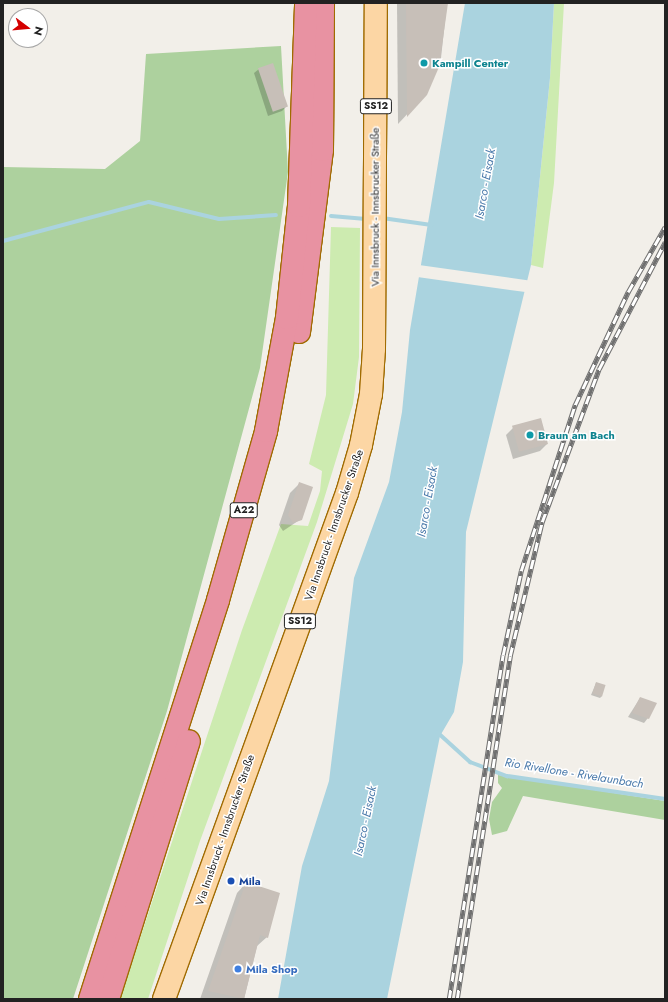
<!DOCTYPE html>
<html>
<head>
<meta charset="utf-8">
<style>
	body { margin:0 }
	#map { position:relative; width:668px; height:1002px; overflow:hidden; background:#f2efe9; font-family:Jost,sans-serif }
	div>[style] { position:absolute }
	.grass>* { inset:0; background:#cdebb0 }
	.forest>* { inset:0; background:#add19e }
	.water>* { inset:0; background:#aad3df }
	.pier>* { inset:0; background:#f2efe9; transform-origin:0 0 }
	.shadow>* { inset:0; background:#0003 }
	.stream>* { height:4px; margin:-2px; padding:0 2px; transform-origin:2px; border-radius:2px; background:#aad3df }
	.building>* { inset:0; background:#c7bfb8; transform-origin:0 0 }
	.roads { filter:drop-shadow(1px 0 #a06b00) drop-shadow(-1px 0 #a06b00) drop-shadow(0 1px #a06b00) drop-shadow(0 -1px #a06b00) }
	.primary>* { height:22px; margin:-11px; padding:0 11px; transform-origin:11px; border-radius:11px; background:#fcd6a4 }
	.highway>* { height:22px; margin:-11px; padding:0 11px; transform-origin:11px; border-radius:11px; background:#e892a2 }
	.rail>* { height:4.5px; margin-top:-2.25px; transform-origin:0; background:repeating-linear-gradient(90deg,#fff 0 9px,#707070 0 18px); box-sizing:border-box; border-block:1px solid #707070 }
	.dots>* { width:11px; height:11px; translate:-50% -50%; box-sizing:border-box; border:2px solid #fff; border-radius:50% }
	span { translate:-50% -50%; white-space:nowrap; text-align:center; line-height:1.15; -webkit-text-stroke:3px #fff; paint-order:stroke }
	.shield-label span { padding:1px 3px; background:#fff; border:1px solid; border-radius:3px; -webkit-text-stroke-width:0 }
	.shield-label { font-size:10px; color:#222; font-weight:700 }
	.culture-label { font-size:11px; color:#0d838f; font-weight:700 }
	.left { translate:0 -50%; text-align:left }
	.street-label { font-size:11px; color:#222 }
	.transit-label { font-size:11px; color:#164399; font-weight:700 }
	.shop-label { font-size:11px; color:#366cbe; font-weight:700 }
	.water-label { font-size:12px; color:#4a7aab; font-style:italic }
	.frame { position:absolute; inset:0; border:4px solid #222; pointer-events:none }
	.north { position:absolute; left:8px; top:8px; width:40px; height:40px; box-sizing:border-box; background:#fff; border:1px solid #a7a7a7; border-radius:50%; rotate:106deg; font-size:11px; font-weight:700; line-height:16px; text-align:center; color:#222 }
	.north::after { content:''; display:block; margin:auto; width:14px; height:18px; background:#d40000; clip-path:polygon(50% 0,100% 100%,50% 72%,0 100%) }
</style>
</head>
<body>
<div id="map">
	<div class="grass">
		<div style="clip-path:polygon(554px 3px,564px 3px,554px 183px,543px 268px,531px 265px,550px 78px)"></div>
		<div style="clip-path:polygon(331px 227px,360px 228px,359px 357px,353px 404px,317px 522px,200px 841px,148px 999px,120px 999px,242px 630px,281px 524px,308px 526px,320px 491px,322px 471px,309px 464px,326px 395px)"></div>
	</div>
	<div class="forest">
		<div style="clip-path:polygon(281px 46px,288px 172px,260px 368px,167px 711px,73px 999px,3px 999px,3px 167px,105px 169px,140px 141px,146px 54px)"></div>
		<div style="clip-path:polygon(498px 775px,665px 801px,665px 820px,523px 796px,507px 831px,492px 835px,489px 819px,492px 802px,502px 788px,498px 783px)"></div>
	</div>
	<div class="water">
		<div style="clip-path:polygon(465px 3px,554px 3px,550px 78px,531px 265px,466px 532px,463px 662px,454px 712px,440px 736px,387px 999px,278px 999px,302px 866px,329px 781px,354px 578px,389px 482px,402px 412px,410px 330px)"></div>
	</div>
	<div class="pier">
		<div style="left:419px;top:265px;width:111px;height:12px;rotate:8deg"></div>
	</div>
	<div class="shadow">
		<div style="clip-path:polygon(397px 3px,447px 3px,441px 58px,426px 94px,398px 124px)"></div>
		<div style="clip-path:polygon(259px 69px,287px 106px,282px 111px,268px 116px,254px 73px)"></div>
		<div style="clip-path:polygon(513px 428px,547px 444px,540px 451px,513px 459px,506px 435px)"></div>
		<div style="clip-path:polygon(300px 483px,301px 519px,283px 531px,279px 525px,290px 493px)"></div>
		<div style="clip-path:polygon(596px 683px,602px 696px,600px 698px,591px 695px)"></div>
		<div style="clip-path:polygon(640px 698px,648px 718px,644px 723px,628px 717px)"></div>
		<div style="clip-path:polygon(246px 883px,267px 937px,257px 946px,244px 999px,200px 999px,237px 893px)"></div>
	</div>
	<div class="stream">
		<div style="left:331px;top:216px;width:38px;rotate:5deg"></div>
		<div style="left:382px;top:218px;width:50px;rotate:8deg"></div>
		<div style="left:3px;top:241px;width:151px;rotate:-15deg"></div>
		<div style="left:149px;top:202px;width:72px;rotate:13.7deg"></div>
		<div style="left:219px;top:219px;width:57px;rotate:-4deg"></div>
		<div style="left:437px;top:732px;width:45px;rotate:42.3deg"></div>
		<div style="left:470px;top:762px;width:40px;rotate:21deg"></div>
		<div style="left:507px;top:776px;width:160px;rotate:8.3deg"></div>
	</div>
	<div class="building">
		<div style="clip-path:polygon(406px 3px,448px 3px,439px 67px,427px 95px,407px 117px)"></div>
		<div style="left:273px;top:63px;width:46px;height:16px;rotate:71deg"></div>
		<div style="left:541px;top:418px;width:27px;height:30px;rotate:75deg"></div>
		<div style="clip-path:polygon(299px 482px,313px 487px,302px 520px,293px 523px,288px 515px)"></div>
		<div style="left:596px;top:682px;width:10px;height:12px;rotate:17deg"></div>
		<div style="clip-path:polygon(640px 697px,657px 703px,649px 719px,632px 713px)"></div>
		<div style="clip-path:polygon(246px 882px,280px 893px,268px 938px,260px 935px,244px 999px,208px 991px)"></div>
	</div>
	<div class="roads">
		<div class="primary">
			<div style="left:164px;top:999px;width:538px;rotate:-70.12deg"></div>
			<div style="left:347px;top:493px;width:50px;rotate:-73.7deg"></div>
			<div style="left:361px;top:445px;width:52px;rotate:-78.9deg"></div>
			<div style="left:371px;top:394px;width:45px;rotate:-86.2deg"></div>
			<div style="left:374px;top:349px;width:346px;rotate:-89.7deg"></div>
		</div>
		<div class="highway">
			<div style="left:299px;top:332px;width:183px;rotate:-82.8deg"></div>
			<div style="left:322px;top:150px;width:147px;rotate:-89.6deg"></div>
			<div style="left:90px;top:999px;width:419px;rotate:-72.2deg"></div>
			<div style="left:218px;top:600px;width:176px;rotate:-74.1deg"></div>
			<div style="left:266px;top:431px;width:115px;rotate:-79.5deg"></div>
			<div style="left:287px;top:318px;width:113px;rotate:-83.9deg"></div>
			<div style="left:299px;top:206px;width:203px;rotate:-88deg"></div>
			<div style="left:108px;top:999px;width:270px;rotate:-72.6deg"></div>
		</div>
	</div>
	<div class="rail">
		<div style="left:449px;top:999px;width:348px;rotate:-81.1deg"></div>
		<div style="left:503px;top:655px;width:86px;rotate:-77.9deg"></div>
		<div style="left:521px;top:571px;width:175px;rotate:-72deg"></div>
		<div style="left:575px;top:405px;width:125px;rotate:-64.9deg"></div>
		<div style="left:628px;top:292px;width:75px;rotate:-60.4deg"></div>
		<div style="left:457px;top:999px;width:347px;rotate:-81.2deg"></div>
		<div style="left:510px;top:656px;width:138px;rotate:-76.6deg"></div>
		<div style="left:542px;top:522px;width:163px;rotate:-69.6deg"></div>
		<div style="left:599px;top:369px;width:143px;rotate:-62.5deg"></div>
	</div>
	<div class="dots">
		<div style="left:424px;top:63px;background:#0f9aa8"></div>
		<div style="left:530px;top:435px;background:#0f9aa8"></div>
		<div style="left:231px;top:881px;background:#1a4fb4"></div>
		<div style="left:238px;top:969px;background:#3f7fe0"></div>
	</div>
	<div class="shield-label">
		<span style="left:376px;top:106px">SS12</span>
		<span style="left:244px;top:510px">A22</span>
		<span style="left:300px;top:621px">SS12</span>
	</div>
	<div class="culture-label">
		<span class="left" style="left:432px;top:63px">Kampill Center</span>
		<span class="left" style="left:538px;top:435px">Braun am Bach</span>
	</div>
	<div class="street-label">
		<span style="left:375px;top:207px;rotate:-90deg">Via Innsbruck - Innsbrucker Straße</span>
		<span style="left:334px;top:525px;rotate:-71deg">Via Innsbruck - Innsbrucker Straße</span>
		<span style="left:225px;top:830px;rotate:-71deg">Via Innsbruck - Innsbrucker Straße</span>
	</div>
	<div class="transit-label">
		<span class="left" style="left:239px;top:881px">Mila</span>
	</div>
	<div class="shop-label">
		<span class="left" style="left:246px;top:969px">Mila Shop</span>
	</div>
	<div class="water-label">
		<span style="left:486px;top:184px;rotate:-80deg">Isarco - Eisack</span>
		<span style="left:428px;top:502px;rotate:-80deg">Isarco - Eisack</span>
		<span style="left:574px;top:774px;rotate:9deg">Rio Rivellone - Rivelaunbach</span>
		<span style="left:366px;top:821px;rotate:-78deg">Isarco - Eisack</span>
	</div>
	<div class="frame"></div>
	<div class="north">N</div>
</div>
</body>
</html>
